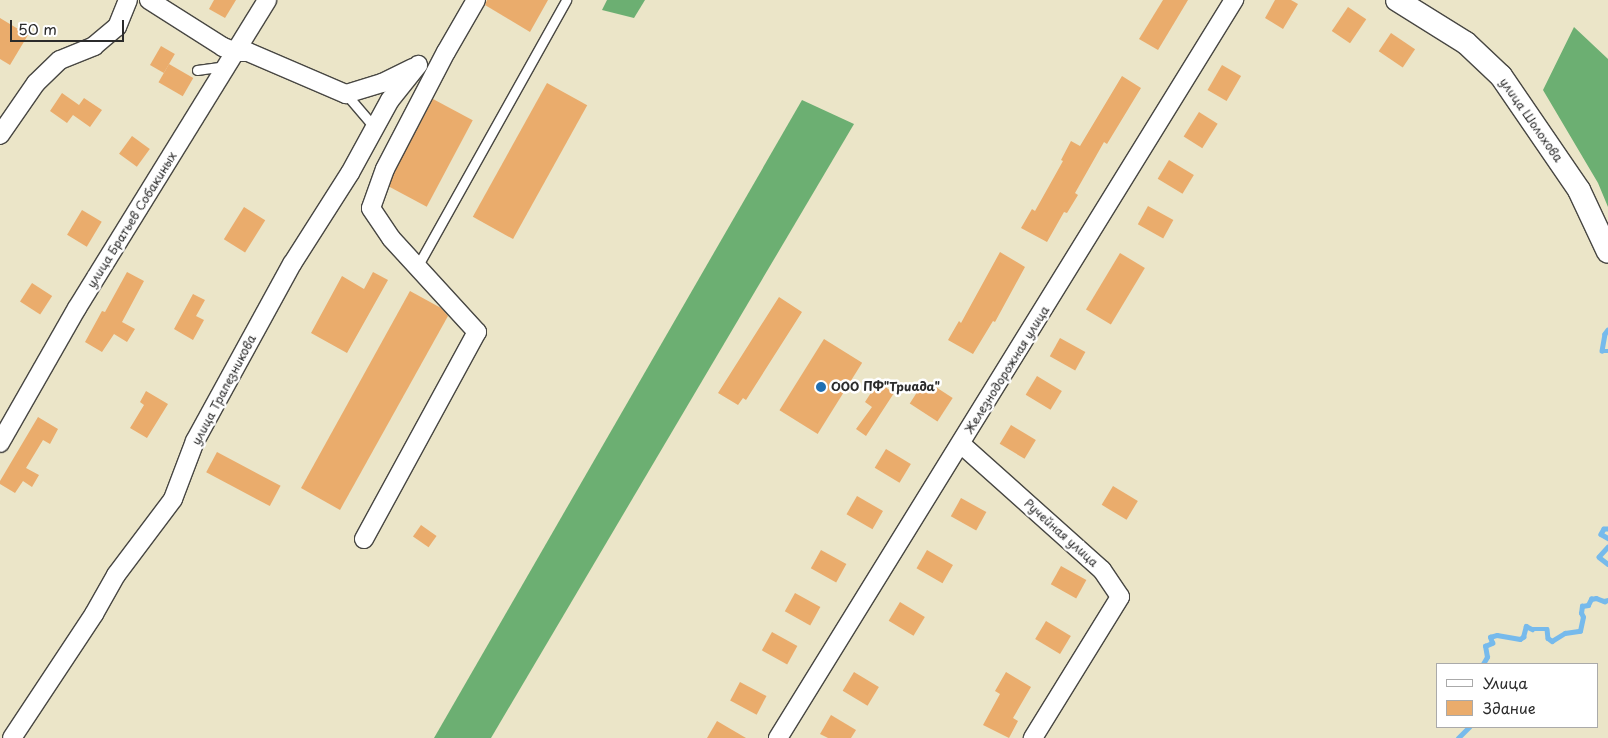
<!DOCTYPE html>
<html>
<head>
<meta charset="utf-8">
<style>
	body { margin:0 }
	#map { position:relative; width:1608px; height:738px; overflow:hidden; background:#ebe5c8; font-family:"Playpen Sans",sans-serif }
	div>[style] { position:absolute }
	.forest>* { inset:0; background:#6caf72 }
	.stream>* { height:4.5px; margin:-2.25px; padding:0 2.25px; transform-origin:2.25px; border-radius:2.25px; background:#76baec }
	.building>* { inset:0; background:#eaac6c; transform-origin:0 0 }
	.roads { filter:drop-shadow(1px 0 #484743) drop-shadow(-1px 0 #484743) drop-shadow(0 1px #484743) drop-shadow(0 -1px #484743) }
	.service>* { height:9px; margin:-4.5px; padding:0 4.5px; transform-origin:4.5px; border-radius:4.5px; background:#fff }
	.minor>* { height:18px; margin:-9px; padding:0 9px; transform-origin:9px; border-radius:9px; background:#fff }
	.tertiary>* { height:22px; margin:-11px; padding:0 11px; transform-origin:11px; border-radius:11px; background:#fff }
	.dots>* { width:14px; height:14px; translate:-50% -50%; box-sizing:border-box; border:2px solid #fff; border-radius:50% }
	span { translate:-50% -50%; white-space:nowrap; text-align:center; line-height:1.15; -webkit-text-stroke:5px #fff; paint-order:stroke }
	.street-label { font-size:12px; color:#2b2b2b }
	.poi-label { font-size:12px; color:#2b2b2b; font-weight:700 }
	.left { translate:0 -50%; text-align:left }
	.legend { position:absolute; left:1436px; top:663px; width:162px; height:65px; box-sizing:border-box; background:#fff; border:1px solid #aaa; margin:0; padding:6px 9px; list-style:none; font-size:15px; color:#2b2b2b }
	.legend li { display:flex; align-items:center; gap:10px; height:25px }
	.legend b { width:25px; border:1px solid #aaa }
	.scale { position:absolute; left:10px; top:20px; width:114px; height:22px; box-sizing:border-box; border:2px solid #2b2b2b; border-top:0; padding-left:6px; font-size:15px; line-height:18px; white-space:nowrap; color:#2b2b2b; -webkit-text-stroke:4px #fff; paint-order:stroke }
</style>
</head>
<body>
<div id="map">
	<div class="forest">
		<div style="clip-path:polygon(607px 0,645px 0,634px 18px,602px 10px)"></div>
		<div style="clip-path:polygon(1574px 27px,1608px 59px,1608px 207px,1598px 183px,1543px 90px)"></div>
		<div style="clip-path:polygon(802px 100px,854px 124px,491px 738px,434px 738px)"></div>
	</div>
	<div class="stream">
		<div style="left:1608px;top:330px;width:5px;rotate:127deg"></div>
		<div style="left:1605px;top:334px;width:17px;rotate:100deg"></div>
		<div style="left:1602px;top:351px;width:6px"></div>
		<div style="left:1608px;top:529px;width:4px;rotate:180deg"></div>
		<div style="left:1604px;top:529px;width:6px;rotate:121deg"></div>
		<div style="left:1601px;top:534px;width:8px;rotate:30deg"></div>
		<div style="left:1608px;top:547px;width:13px;rotate:132deg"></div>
		<div style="left:1599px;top:557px;width:11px;rotate:38deg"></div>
		<div style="left:1483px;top:664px;width:8px;rotate:-60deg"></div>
		<div style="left:1487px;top:657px;width:11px;rotate:-100deg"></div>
		<div style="left:1485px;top:646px;width:8px;rotate:-23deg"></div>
		<div style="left:1492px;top:643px;width:6px;rotate:-108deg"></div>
		<div style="left:1490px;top:637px;width:7px;rotate:-16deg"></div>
		<div style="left:1497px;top:635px;width:23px;rotate:10deg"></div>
		<div style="left:1520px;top:639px;width:4px;rotate:-34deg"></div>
		<div style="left:1523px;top:637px;width:11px;rotate:-75deg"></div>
		<div style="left:1526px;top:626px;width:7px;rotate:27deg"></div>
		<div style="left:1532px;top:629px;width:15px"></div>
		<div style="left:1547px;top:629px;width:9px;rotate:84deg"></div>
		<div style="left:1548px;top:638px;width:5px;rotate:37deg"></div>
		<div style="left:1552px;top:641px;width:15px;rotate:-32deg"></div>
		<div style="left:1565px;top:633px;width:15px;rotate:-8deg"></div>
		<div style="left:1580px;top:631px;width:14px;rotate:-78deg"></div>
		<div style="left:1583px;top:617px;width:4px;rotate:-117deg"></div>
		<div style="left:1581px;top:613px;width:7px;rotate:-82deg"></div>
		<div style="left:1582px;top:606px;width:6px;rotate:-9deg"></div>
		<div style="left:1588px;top:605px;width:7px;rotate:-63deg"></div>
		<div style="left:1591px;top:599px;width:5px;rotate:-11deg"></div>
		<div style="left:1596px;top:598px;width:9px;rotate:21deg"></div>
		<div style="left:1604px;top:601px;width:4px;rotate:-14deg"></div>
		<div style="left:1458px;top:738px;width:16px;rotate:-45deg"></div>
	</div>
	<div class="building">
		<div style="clip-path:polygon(214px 0,236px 0,225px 18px,209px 9px)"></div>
		<div style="clip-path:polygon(487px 0,548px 0,530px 32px,485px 5px)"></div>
		<div style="clip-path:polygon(1163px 0,1188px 0,1158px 50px,1139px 39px)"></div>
		<div style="clip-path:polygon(1275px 0,1291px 0,1298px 4px,1283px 29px,1265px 18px)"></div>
		<div style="left:1348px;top:7px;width:22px;height:29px;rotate:34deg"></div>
		<div style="clip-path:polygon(0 18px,28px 35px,10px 65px,0 59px)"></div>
		<div style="left:1391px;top:33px;width:29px;height:22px;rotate:34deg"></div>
		<div style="left:161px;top:46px;width:16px;height:22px;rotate:30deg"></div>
		<div style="left:169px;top:64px;width:28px;height:21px;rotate:30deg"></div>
		<div style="left:1222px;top:65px;width:22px;height:29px;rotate:30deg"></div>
		<div style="clip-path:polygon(1122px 76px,1141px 88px,1107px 144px,1104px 142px,1075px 193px,1078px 195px,1067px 213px,1064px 212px,1047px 242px,1021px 228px,1032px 209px,1035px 211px,1063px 161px,1061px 160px,1071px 141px,1080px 146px)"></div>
		<div style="left:547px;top:83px;width:46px;height:153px;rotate:29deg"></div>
		<div style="clip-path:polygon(62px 93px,79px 105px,84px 98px,102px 110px,90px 127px,73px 115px,67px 123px,50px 111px)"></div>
		<div style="left:433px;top:99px;width:45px;height:98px;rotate:28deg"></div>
		<div style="left:1199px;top:112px;width:22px;height:29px;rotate:32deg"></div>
		<div style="left:132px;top:136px;width:22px;height:22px;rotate:36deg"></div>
		<div style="left:1169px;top:160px;width:29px;height:22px;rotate:31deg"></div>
		<div style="left:1148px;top:206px;width:29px;height:21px;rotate:29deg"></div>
		<div style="left:244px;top:207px;width:25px;height:38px;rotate:32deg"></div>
		<div style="left:82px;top:210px;width:23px;height:29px;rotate:31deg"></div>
		<div style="clip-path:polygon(1000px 252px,1025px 267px,995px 322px,993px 321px,973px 354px,948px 340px,959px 321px,961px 323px)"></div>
		<div style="left:1120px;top:253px;width:29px;height:66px;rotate:31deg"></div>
		<div style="clip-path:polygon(127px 272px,144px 281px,122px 322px,135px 329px,127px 342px,114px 334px,102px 352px,85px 342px,102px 311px,105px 312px)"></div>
		<div style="clip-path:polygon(373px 272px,388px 280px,347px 353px,311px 333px,342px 276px,364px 289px)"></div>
		<div style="left:32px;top:283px;width:24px;height:22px;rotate:33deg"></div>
		<div style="clip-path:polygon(410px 291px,441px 308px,448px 316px,340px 510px,301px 488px)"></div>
		<div style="clip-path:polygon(193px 294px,205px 300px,196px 316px,204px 320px,193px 340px,174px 329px)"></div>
		<div style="clip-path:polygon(779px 297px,802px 312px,746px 400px,743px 398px,738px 405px,718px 393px)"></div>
		<div style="left:1060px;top:338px;width:29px;height:21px;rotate:29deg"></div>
		<div style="left:824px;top:339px;width:45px;height:84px;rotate:32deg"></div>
		<div style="left:1037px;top:376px;width:29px;height:22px;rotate:31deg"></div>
		<div style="left:925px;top:380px;width:33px;height:28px;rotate:33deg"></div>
		<div style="clip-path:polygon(878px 382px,894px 393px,866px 436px,856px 429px,872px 407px,865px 402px)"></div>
		<div style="clip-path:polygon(146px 391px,168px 404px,147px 438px,130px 428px,144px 405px,140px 402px)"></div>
		<div style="clip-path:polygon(38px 417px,58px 429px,50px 444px,43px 440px,26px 468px,39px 475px,32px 487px,23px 481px,15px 493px,0 484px,0 481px)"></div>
		<div style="left:1011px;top:425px;width:29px;height:22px;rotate:31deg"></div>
		<div style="left:886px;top:449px;width:29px;height:22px;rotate:31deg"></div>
		<div style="left:217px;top:452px;width:72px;height:23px;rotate:28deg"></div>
		<div style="left:1113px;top:486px;width:29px;height:22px;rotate:31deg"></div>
		<div style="left:857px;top:496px;width:30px;height:21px;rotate:30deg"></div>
		<div style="left:961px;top:498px;width:29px;height:21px;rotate:29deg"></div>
		<div style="left:421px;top:525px;width:19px;height:14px;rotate:35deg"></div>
		<div style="left:821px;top:550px;width:29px;height:21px;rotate:29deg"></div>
		<div style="left:927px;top:550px;width:30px;height:21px;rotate:30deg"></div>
		<div style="left:1061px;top:566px;width:29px;height:21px;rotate:29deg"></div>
		<div style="left:795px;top:593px;width:29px;height:21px;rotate:29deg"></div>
		<div style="left:900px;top:602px;width:29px;height:22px;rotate:31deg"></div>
		<div style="left:1046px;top:621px;width:29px;height:21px;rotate:31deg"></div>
		<div style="left:772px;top:632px;width:29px;height:21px;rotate:29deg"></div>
		<div style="left:854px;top:672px;width:29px;height:22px;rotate:31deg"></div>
		<div style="clip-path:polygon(1006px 672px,1031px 687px,1013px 718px,1018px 721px,1009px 738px,983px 725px,1000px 694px,995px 691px)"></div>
		<div style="left:740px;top:682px;width:30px;height:21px;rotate:28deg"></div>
		<div style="clip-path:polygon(831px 715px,856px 730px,851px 738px,828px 738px,820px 734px)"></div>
		<div style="clip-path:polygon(717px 721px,746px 738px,707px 738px)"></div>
	</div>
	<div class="roads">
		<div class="service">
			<div style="left:197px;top:70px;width:28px;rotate:-8deg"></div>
			<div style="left:346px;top:94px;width:45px;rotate:49.5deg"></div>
			<div style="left:417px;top:267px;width:306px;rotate:-60.8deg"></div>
		</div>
		<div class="minor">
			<div style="left:149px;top:0;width:88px;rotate:32.4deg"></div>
			<div style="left:223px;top:47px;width:14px;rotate:21deg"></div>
			<div style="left:236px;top:52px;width:12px"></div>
			<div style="left:248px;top:52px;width:107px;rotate:23.2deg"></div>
			<div style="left:346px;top:94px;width:38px;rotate:-17deg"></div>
			<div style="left:382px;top:83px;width:34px;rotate:-26deg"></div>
			<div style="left:0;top:135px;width:63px;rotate:-55.3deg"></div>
			<div style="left:36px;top:83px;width:33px;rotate:-44deg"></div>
			<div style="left:60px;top:60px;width:37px;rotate:-22deg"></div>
			<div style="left:94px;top:46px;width:30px;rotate:-40deg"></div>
			<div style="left:117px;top:27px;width:29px;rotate:-68deg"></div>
			<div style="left:0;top:443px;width:155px;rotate:-60.3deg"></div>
			<div style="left:77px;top:308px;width:362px;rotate:-58.3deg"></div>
			<div style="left:961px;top:444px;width:189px;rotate:41.8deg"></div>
			<div style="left:1102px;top:570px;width:32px;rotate:56deg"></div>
			<div style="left:1120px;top:597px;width:166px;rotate:121.7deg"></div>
			<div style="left:364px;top:539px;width:236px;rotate:-61.4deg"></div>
			<div style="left:477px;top:332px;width:127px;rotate:-132.5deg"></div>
			<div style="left:391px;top:238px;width:36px;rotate:-124deg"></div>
			<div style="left:371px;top:208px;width:41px;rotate:-70.3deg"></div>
			<div style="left:385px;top:169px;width:132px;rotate:-62.5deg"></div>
			<div style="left:446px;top:52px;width:60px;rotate:-60deg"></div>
			<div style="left:12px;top:738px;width:149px;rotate:-56.5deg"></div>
			<div style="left:94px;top:614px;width:45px;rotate:-60.6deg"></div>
			<div style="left:116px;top:575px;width:95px;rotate:-53.1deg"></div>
			<div style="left:173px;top:499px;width:62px;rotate:-69.2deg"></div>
			<div style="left:195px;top:441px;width:202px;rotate:-61.3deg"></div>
			<div style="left:292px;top:264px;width:108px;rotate:-57.5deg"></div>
			<div style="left:350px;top:173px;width:83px;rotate:-61.3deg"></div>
			<div style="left:390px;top:100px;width:45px;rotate:-51.3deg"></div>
			<div style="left:778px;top:738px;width:868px;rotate:-58.29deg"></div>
		</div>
		<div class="tertiary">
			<div style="left:1397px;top:0;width:81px;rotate:31.9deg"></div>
			<div style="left:1466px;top:43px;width:48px;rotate:43.3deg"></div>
			<div style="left:1501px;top:76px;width:138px;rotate:55.6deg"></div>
			<div style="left:1579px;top:190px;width:68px;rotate:64.9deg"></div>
		</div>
	</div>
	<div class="dots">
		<div style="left:821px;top:387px;background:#1f6fb2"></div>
	</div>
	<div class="street-label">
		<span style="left:1531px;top:120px;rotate:55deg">улица Шолохова</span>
		<span style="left:132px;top:220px;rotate:-58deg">улица Братьев Собакиных</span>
		<span style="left:1007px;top:370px;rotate:-58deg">Железнодорожная улица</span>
		<span style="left:224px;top:390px;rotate:-62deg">улица Трапезникова</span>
		<span style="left:1061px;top:533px;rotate:42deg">Ручейная улица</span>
	</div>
	<div class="poi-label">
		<span class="left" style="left:831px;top:387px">ООО ПФ"Триада"</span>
	</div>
	<ul class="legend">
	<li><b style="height:6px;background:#fff"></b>Улица</li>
	<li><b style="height:14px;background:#eaac6c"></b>Здание</li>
	</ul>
	<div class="scale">50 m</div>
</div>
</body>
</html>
